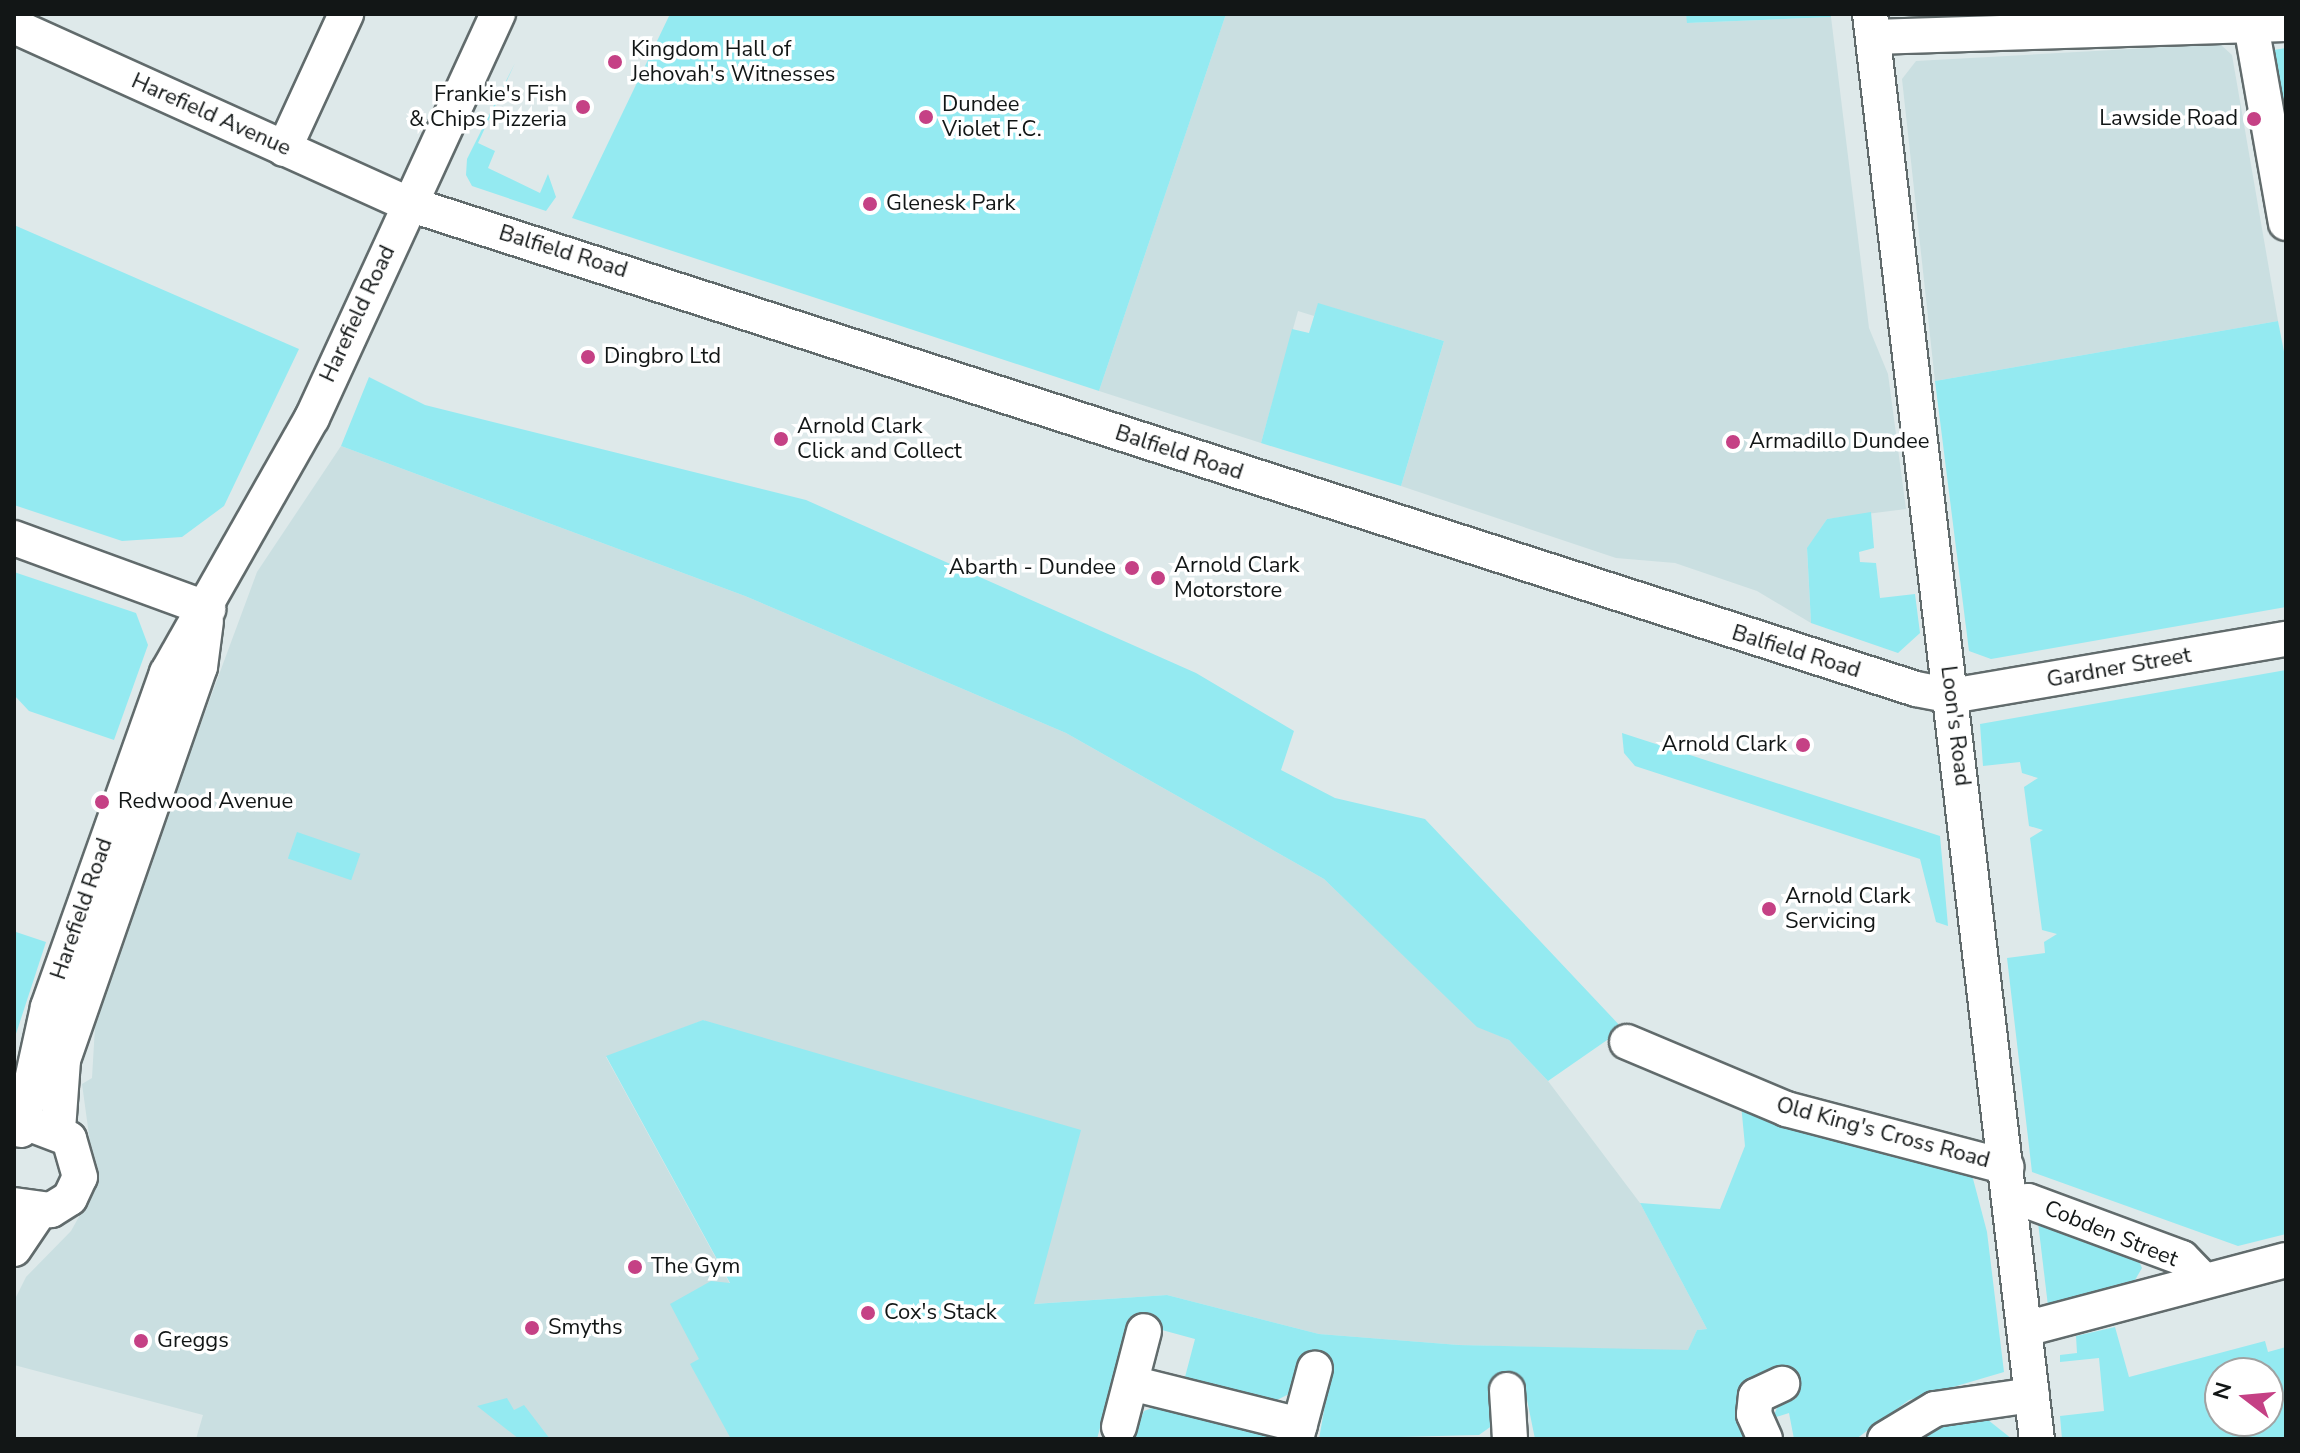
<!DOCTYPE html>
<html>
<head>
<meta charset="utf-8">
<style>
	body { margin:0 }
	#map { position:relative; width:2300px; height:1453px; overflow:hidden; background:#dee9ea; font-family:"Nunito Sans",sans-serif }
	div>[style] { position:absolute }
	.built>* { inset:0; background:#cadfe1 }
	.green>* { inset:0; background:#94eaf1; transform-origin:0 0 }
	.roads { filter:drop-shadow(2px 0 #616b6c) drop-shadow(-2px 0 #616b6c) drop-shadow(0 2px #616b6c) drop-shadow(0 -2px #616b6c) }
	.minor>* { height:34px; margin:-17px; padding:0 17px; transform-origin:17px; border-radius:17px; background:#fff }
	.dots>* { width:22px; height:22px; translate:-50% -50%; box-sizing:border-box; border:4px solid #fff; border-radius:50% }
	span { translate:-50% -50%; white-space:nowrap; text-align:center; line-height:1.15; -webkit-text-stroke:7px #fff; paint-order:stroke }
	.poi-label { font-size:22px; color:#121616 }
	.left { translate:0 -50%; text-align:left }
	.right { translate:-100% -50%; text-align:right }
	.street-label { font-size:22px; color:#121616 }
	.frame { position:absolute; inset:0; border:16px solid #121616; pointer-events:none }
	.north { position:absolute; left:2204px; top:1357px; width:80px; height:80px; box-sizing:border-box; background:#fff; border:2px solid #a0a2a2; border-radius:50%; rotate:286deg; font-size:22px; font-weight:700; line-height:32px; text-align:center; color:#121616 }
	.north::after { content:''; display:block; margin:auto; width:28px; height:36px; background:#c54185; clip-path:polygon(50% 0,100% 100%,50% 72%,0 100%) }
</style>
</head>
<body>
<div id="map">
	<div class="built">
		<div style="clip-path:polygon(1226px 14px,1686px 14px,1688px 23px,1831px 17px,1869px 328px,1888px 374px,1906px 509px,1827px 519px,1807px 549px,1811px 623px,1757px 591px,1675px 563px,1616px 558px,1401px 486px,1444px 341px,1319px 304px,1314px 316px,1298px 311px,1261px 443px,1099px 391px)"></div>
		<div style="clip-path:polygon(2220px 44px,2232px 55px,2278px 321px,1935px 381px,1902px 79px,1916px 61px)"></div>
		<div style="clip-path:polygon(341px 446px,745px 596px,1066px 733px,1324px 879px,1477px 1026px,1509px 1040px,1548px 1081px,1640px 1203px,1707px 1329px,1697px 1330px,1688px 1351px,1459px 1345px,1319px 1334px,1167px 1295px,1033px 1304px,704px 1020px,606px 1057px,730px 1284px,753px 1439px,196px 1439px,203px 1415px,14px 1365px,14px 1301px,26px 1277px,71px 1231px,96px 1186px,82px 1084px,92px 1078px,95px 1027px,170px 807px,257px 572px)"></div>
	</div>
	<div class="green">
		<div style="clip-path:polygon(670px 14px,1226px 14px,1099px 391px,572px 218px)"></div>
		<div style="clip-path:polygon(1686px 14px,1830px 14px,1831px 17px,1687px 23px)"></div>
		<div style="clip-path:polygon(2286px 48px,2286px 161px,2267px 51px)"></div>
		<div style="clip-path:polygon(515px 63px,478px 143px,495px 151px,488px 168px,540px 193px,548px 174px,556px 197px,546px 211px,472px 186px,466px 175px,467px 159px)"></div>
		<div style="clip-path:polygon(14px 225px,299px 349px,224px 506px,182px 537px,122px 541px,14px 505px)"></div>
		<div style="clip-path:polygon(1318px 303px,1444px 341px,1401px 486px,1261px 443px,1292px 329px,1309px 333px)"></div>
		<div style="clip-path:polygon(2278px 321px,2286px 362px,2286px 607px,1991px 659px,1969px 651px,1935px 381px)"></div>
		<div style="clip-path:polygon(369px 377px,425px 405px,806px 500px,1196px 673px,1294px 731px,1281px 770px,1335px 798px,1425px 819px,1623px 1029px,1548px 1081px,1509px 1040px,1477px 1027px,1324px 879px,1066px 733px,745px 596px,341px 446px)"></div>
		<div style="clip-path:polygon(1871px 512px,1874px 548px,1859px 552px,1860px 562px,1876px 563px,1880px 598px,1915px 594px,1920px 633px,1898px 653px,1811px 623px,1807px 548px,1827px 519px)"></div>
		<div style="clip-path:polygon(14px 572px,136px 613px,148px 645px,114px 740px,29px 711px,14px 695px)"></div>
		<div style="clip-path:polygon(2286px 670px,2286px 1234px,2238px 1246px,2032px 1172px,2007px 958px,2045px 953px,2044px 942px,2057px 934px,2042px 930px,2030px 838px,2043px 830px,2029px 826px,2024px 787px,2038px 778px,2022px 773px,2020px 762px,1983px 766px,1980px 724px)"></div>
		<div style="clip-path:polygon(1622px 733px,1940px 836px,1948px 926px,1936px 922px,1920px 859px,1635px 766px,1624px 753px)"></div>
		<div style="left:297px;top:832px;width:67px;height:28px;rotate:19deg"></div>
		<div style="clip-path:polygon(16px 932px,46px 942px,14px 1040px,14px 937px)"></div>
		<div style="clip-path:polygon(703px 1020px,1081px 1130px,1034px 1304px,1167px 1295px,1319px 1334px,1459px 1345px,1688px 1350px,1697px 1330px,1707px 1329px,1640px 1203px,1720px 1209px,1745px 1146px,1741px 1104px,1971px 1171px,1987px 1232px,2004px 1372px,1909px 1400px,1856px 1439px,1794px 1439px,1789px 1413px,1773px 1418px,1780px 1400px,1796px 1399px,1784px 1369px,1765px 1371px,1741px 1391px,1750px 1439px,1535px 1439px,1523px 1380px,1491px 1385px,1493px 1425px,1479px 1435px,1319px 1439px,1332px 1365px,1301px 1357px,1291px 1393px,1277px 1400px,1185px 1377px,1195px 1339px,1129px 1321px,1097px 1439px,731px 1439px,690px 1364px,699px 1359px,670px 1304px,711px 1281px,730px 1283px,606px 1056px)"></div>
		<div style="clip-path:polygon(2038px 1222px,2137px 1257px,2142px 1268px,2135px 1280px,2048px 1306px)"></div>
		<div style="clip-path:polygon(evenodd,2115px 1327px,2129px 1377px,2265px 1341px,2268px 1352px,2286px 1347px,2286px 1439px,2062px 1439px,2060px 1416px,2104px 1411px,2099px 1358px,2060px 1362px,2060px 1355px,2077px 1353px,2076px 1336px,2115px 1327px,2220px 1373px,2268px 1373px,2268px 1421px,2220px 1421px,2220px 1373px)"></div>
		<div style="clip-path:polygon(507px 1398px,514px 1410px,524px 1405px,550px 1439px,519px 1439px,477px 1406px)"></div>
		<div style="clip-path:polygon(1157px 1406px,1268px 1435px,1270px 1439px,1132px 1439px,1144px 1411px)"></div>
		<div style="clip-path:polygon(1983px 1416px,2012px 1439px,1919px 1439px,1946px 1424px)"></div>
	</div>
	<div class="roads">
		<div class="minor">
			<div style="left:1870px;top:14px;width:1435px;rotate:83.32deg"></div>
			<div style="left:2251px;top:25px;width:201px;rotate:80deg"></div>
			<div style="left:14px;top:26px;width:433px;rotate:24.3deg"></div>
			<div style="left:409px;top:204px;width:1583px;rotate:17.84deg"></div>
			<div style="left:1916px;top:689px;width:36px;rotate:11deg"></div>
			<div style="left:1951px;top:696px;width:340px;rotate:-9.7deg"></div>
			<div style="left:1874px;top:37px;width:412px;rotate:-1.8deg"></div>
			<div style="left:284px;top:149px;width:149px;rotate:-65.3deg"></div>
			<div style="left:14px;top:538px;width:207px;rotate:20.1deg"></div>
			<div style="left:1627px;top:1042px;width:173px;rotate:22.8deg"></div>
			<div style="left:1786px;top:1109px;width:228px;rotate:14.7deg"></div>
			<div style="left:21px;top:1130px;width:126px;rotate:-77.6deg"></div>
			<div style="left:48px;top:1007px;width:355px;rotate:-70.4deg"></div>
			<div style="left:167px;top:673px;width:293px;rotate:-60.4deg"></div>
			<div style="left:312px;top:418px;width:445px;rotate:-65.3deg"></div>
			<div style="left:58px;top:1130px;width:70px;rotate:-85.9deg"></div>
			<div style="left:63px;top:1060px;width:416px;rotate:-70.8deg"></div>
			<div style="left:200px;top:667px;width:46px;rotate:-82.6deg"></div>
			<div style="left:2012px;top:1203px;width:16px;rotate:-7deg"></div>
			<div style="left:2028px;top:1201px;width:164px;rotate:20.3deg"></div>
			<div style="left:2182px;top:1258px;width:32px;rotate:46deg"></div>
			<div style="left:14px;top:1205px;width:37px;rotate:8deg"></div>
			<div style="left:51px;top:1210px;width:22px;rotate:-32deg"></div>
			<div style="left:70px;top:1198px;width:23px;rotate:-65deg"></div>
			<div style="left:80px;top:1177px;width:40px;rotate:-106deg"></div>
			<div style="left:69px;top:1139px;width:36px;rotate:-159deg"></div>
			<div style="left:14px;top:1249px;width:45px;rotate:-56deg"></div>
			<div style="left:2025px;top:1329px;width:270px;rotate:-14.8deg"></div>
			<div style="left:1131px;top:1383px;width:174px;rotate:14deg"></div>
			<div style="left:1507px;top:1390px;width:49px;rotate:86.5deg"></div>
			<div style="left:1119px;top:1427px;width:99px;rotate:-75.4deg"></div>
			<div style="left:1296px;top:1439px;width:73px;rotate:-75deg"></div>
			<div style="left:1765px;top:1439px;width:27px;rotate:-114deg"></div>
			<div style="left:1754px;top:1414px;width:18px;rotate:-84deg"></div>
			<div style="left:1756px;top:1396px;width:29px;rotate:-25deg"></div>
			<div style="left:1885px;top:1439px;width:58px;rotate:-31deg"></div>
			<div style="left:1935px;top:1409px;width:98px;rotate:-8.2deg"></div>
		</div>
	</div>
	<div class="dots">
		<div style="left:615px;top:62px;background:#c54185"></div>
		<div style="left:583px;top:107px;background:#c54185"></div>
		<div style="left:926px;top:117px;background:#c54185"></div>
		<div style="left:2254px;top:119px;background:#c54185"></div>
		<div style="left:870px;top:204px;background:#c54185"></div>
		<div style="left:588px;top:357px;background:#c54185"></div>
		<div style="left:781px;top:439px;background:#c54185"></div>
		<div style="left:1733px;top:442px;background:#c54185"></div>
		<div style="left:1132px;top:568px;background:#c54185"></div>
		<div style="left:1158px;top:578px;background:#c54185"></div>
		<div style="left:1803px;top:745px;background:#c54185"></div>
		<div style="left:102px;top:802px;background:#c54185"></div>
		<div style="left:1769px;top:909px;background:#c54185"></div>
		<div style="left:635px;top:1267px;background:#c54185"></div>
		<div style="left:868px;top:1313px;background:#c54185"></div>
		<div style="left:532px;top:1328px;background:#c54185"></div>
		<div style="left:141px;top:1341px;background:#c54185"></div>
	</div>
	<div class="poi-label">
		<span class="left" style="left:631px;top:62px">Kingdom Hall of<br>Jehovah's Witnesses</span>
		<span class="right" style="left:567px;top:107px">Frankie's Fish<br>&amp; Chips Pizzeria</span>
		<span class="left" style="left:942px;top:117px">Dundee<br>Violet F.C.</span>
		<span class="right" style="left:2238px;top:119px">Lawside Road</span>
		<span class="left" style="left:886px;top:204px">Glenesk Park</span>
		<span class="left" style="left:604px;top:357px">Dingbro Ltd</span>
		<span class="left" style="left:797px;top:439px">Arnold Clark<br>Click and Collect</span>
		<span class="left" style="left:1749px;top:442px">Armadillo Dundee</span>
		<span class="left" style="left:1174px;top:578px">Arnold Clark<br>Motorstore</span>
		<span class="right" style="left:1116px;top:568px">Abarth - Dundee</span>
		<span class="right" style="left:1787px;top:745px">Arnold Clark</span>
		<span class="left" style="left:118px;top:802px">Redwood Avenue</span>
		<span class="left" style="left:1785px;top:909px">Arnold Clark<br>Servicing</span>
		<span class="left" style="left:651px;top:1267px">The Gym</span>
		<span class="left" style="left:884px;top:1313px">Cox's Stack</span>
		<span class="left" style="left:548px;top:1328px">Smyths</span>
		<span class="left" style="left:157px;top:1341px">Greggs</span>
	</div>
	<div class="street-label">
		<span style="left:211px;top:115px;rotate:24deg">Harefield Avenue</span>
		<span style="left:563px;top:252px;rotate:17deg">Balfield Road</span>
		<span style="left:358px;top:314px;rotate:-65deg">Harefield Road</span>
		<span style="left:1179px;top:453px;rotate:18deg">Balfield Road</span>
		<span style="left:1796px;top:652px;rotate:17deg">Balfield Road</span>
		<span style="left:2119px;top:668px;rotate:-10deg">Gardner Street</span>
		<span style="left:1955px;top:726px;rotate:83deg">Loon's Road</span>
		<span style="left:82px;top:909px;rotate:-71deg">Harefield Road</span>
		<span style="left:1883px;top:1133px;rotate:15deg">Old King's Cross Road</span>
		<span style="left:2111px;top:1234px;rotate:22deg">Cobden Street</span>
	</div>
	<div class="frame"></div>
	<div class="north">N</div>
</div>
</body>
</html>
